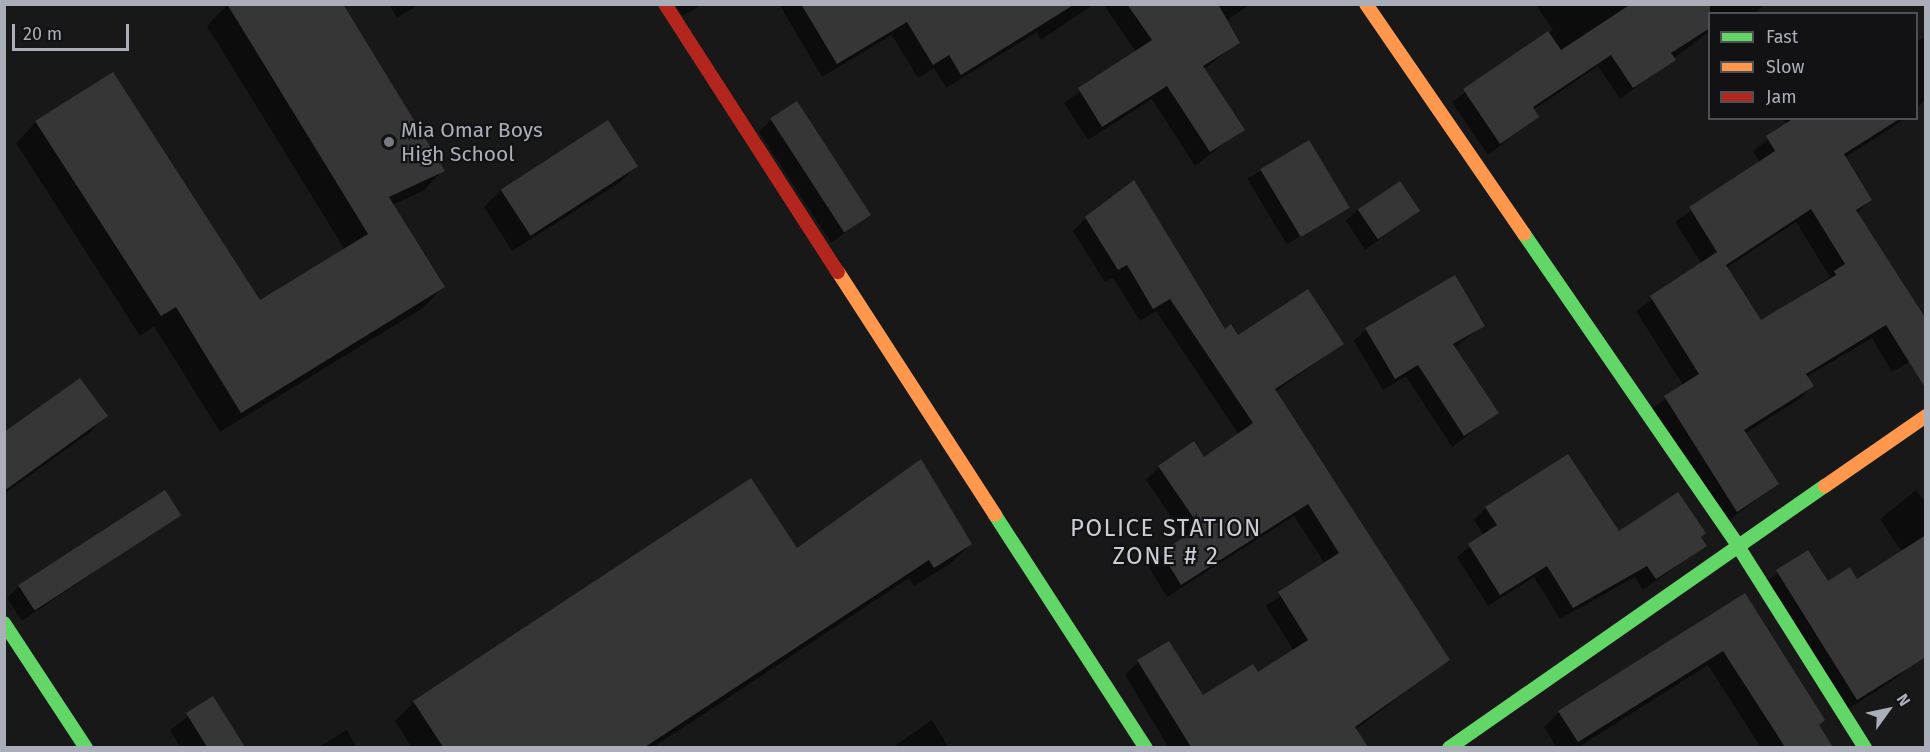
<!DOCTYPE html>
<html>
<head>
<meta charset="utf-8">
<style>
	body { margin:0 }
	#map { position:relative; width:1930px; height:752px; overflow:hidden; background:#181818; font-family:"Fira Sans",sans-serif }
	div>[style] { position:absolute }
	.shadow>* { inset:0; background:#0007; transform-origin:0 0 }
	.building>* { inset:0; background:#363637; transform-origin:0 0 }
	.fast>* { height:14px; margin:-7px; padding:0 7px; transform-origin:7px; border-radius:7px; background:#63d668 }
	.slow>* { height:14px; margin:-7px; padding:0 7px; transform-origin:7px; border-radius:7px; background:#ff974d }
	.jam>* { height:14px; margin:-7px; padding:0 7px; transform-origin:7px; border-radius:7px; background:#b3261e }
	.dots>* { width:16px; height:16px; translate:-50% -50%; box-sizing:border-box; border:3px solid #121214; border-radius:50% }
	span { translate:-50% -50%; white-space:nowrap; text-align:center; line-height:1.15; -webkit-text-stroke:4.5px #121214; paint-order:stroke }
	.poi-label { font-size:21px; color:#a9aeb9 }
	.left { translate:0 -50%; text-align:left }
	.quarter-label { font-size:24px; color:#cacdd5; letter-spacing:1.5px }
	.frame { position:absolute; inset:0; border:6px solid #a9aeb9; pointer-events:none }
	.legend { position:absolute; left:1708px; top:12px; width:210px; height:108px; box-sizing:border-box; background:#121214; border:2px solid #4e5056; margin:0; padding:8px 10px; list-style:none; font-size:18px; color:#a9aeb9 }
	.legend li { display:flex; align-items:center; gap:12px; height:30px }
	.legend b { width:30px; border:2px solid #4e5056 }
	.north { position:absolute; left:1858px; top:680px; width:60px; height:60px; -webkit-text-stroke:4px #121214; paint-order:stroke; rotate:57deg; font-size:16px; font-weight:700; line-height:24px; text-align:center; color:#a9aeb9 }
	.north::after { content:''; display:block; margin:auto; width:21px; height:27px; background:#a9aeb9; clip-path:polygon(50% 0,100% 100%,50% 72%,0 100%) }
	.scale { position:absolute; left:12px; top:24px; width:117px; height:27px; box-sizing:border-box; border:3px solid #a9aeb9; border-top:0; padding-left:8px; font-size:18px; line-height:21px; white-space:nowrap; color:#a9aeb9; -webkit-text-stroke:4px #121214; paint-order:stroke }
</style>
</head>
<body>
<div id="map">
	<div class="shadow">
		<div style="clip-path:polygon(389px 4px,420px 4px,397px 18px)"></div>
		<div style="clip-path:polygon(676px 4px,704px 4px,682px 16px)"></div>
		<div style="clip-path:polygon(779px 4px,1094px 4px,1041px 40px,1037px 32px,946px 88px,934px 68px,918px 78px,892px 35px,822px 77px)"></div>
		<div style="clip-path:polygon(1103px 4px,1251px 4px,1226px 21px,1238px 43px,1204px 69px,1243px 129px,1195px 166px,1152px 99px,1088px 140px,1064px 103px,1136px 52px)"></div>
		<div style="clip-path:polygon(1535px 4px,1766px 4px,1753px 14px,1710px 14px,1710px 31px,1620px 99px,1598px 66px,1533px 110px,1537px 117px,1488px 155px,1452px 102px,1553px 30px)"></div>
		<div style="clip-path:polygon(227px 5px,443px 170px,423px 191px,392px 205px,443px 287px,423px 308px,220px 432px,154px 326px,140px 336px,16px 143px,36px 122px,260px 302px,345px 250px,207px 26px)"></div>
		<div style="clip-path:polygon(1926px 36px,1926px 99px,1916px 109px,1916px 42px)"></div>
		<div style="clip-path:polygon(evenodd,1783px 118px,1907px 118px,1844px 158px,1870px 200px,1857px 214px,1923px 354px,1892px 372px,1872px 338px,1806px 377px,1812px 386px,1798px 400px,1744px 434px,1777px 484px,1723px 525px,1650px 411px,1683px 385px,1636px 311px,1702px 264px,1675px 222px,1760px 163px,1753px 151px,1787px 125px,1783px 118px,1796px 222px,1830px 277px,1761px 322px,1726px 268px,1796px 222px)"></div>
		<div style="clip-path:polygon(771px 120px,869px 215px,831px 243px,759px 132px)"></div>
		<div style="left:1308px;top:142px;width:77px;height:71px;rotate:59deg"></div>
		<div style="clip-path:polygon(636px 166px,619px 183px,512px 251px,484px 207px,501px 190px)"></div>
		<div style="clip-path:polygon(1358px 209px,1418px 211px,1365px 250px,1346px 221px)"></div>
		<div style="clip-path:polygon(1086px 218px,1224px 331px,1238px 337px,1342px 344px,1275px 392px,1448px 660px,1355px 730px,1363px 748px,1169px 748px,1125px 675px,1138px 662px,1202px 697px,1257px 675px,1294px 651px,1266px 606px,1325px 564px,1294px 516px,1167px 597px,1148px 566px,1186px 538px,1146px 480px,1159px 467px,1203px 459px,1239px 435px,1156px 311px,1140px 321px,1113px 278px,1105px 282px,1073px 231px)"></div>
		<div style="clip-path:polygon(1483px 326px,1454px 348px,1497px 413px,1452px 447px,1406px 376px,1383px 390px,1354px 341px,1366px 329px)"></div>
		<div style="clip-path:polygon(106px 416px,89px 433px,4px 494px,4px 434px)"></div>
		<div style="clip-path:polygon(751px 480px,797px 550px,971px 544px,951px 563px,914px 586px,909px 578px,652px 748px,412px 748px,395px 721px,414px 702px)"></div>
		<div style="clip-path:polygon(1916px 490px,1926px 504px,1926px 648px,1898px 677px,1845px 711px,1764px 583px,1808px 552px,1827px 583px,1857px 581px,1902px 552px,1880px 519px)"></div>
		<div style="clip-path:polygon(1486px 508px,1618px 533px,1699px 537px,1705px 546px,1643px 590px,1635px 577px,1560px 619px,1534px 577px,1488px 606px,1457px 557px,1484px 535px,1474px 520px)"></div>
		<div style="clip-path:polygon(179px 515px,22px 621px,7px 598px,19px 586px)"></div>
		<div style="clip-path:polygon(1745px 595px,1830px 748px,1761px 748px,1708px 665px,1577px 748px,1557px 748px,1544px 727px,1559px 712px)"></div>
		<div style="clip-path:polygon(213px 698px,244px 748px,181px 748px,170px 730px)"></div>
		<div style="clip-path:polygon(932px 720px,949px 748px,892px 748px)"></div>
		<div style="clip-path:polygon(347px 730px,357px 748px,317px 748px)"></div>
	</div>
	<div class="building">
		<div style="clip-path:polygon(227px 4px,343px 4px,445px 171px,389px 197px,445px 287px,241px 413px,176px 307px,161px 316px,35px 121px,113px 72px,260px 300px,368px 234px)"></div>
		<div style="clip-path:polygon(801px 4px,1075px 4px,961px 75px,949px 55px,933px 65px,907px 22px,837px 64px)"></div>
		<div style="clip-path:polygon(1127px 4px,1218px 4px,1240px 43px,1203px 66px,1245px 130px,1210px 152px,1167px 86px,1102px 127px,1078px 88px,1152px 40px)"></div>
		<div style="clip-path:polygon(1631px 4px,1710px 4px,1710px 28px,1671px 53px,1676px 60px,1633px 88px,1611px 55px,1533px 107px,1539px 117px,1500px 144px,1463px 89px,1548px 31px,1561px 50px)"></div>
		<div style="left:797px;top:101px;width:136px;height:32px;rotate:57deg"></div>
		<div style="clip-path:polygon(evenodd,1794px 118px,1901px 118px,1844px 154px,1872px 200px,1856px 210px,1926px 319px,1926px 389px,1886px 325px,1806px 374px,1814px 386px,1744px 430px,1779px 484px,1737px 512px,1664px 396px,1699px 374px,1650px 296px,1717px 252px,1689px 207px,1775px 151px,1766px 136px,1794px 118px,1811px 209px,1845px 264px,1834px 271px,1836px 275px,1761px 320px,1726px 265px,1811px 209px)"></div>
		<div style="left:608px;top:120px;width:55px;height:128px;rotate:57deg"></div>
		<div style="left:1309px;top:140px;width:79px;height:57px;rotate:59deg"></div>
		<div style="clip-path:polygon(1134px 180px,1225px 329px,1231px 324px,1238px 335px,1308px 289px,1344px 344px,1275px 389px,1450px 660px,1355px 727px,1368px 747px,1191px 747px,1137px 660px,1169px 641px,1203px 695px,1253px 664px,1258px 672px,1308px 640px,1278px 592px,1339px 553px,1308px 504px,1181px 585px,1161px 552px,1200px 527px,1158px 466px,1194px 441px,1204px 457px,1253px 423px,1170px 299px,1153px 309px,1127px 265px,1118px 270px,1085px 217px)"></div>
		<div style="left:1400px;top:181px;width:36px;height:51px;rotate:56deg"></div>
		<div style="clip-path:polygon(1455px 275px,1485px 326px,1453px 344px,1499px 413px,1464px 436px,1418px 365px,1395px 379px,1365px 328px)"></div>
		<div style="clip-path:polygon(80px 378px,108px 416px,4px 491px,4px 432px)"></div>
		<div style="clip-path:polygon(1568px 454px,1619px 531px,1678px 492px,1706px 533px,1701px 537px,1707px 546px,1656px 579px,1647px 566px,1573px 608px,1547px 566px,1500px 595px,1468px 544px,1497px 525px,1485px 507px)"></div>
		<div style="clip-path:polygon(921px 459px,972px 544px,934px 568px,929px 560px,645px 747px,443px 747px,413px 701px,751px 478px,797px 548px)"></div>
		<div style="left:165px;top:490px;width:30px;height:175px;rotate:57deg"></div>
		<div style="clip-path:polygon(1926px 535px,1926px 657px,1857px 700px,1776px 570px,1808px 550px,1828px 581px,1850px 567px,1857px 579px)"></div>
		<div style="clip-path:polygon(1745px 593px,1825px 720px,1819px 725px,1833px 747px,1785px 747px,1723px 651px,1578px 742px,1558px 711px)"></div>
		<div style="clip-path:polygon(213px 696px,245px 747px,207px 747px,186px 713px)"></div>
	</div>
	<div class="fast">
		<div style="left:1524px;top:234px;width:375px;rotate:55.5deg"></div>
		<div style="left:1736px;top:543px;width:242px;rotate:57.8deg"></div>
		<div style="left:995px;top:515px;width:278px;rotate:57.1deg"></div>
		<div style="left:4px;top:623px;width:149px;rotate:56.7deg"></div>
		<div style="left:1449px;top:748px;width:458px;rotate:-34.9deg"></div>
	</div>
	<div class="slow">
		<div style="left:1366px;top:4px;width:279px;rotate:55.5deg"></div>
		<div style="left:838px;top:272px;width:289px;rotate:57.1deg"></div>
		<div style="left:1825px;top:486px;width:123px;rotate:-34.7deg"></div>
	</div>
	<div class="jam">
		<div style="left:665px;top:4px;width:319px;rotate:57.2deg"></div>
	</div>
	<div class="dots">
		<div style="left:389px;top:142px;background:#767a81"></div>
	</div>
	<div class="poi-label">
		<span class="left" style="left:401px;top:142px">Mia Omar Boys<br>High School</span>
	</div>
	<div class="quarter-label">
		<span style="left:1166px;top:543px">POLICE STATION<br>ZONE # 2</span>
	</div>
	<div class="frame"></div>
	<ul class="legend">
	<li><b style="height:8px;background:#63d668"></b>Fast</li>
	<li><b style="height:8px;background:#ff974d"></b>Slow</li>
	<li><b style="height:8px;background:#b3261e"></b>Jam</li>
	</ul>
	<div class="north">N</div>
	<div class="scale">20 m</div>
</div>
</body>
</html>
